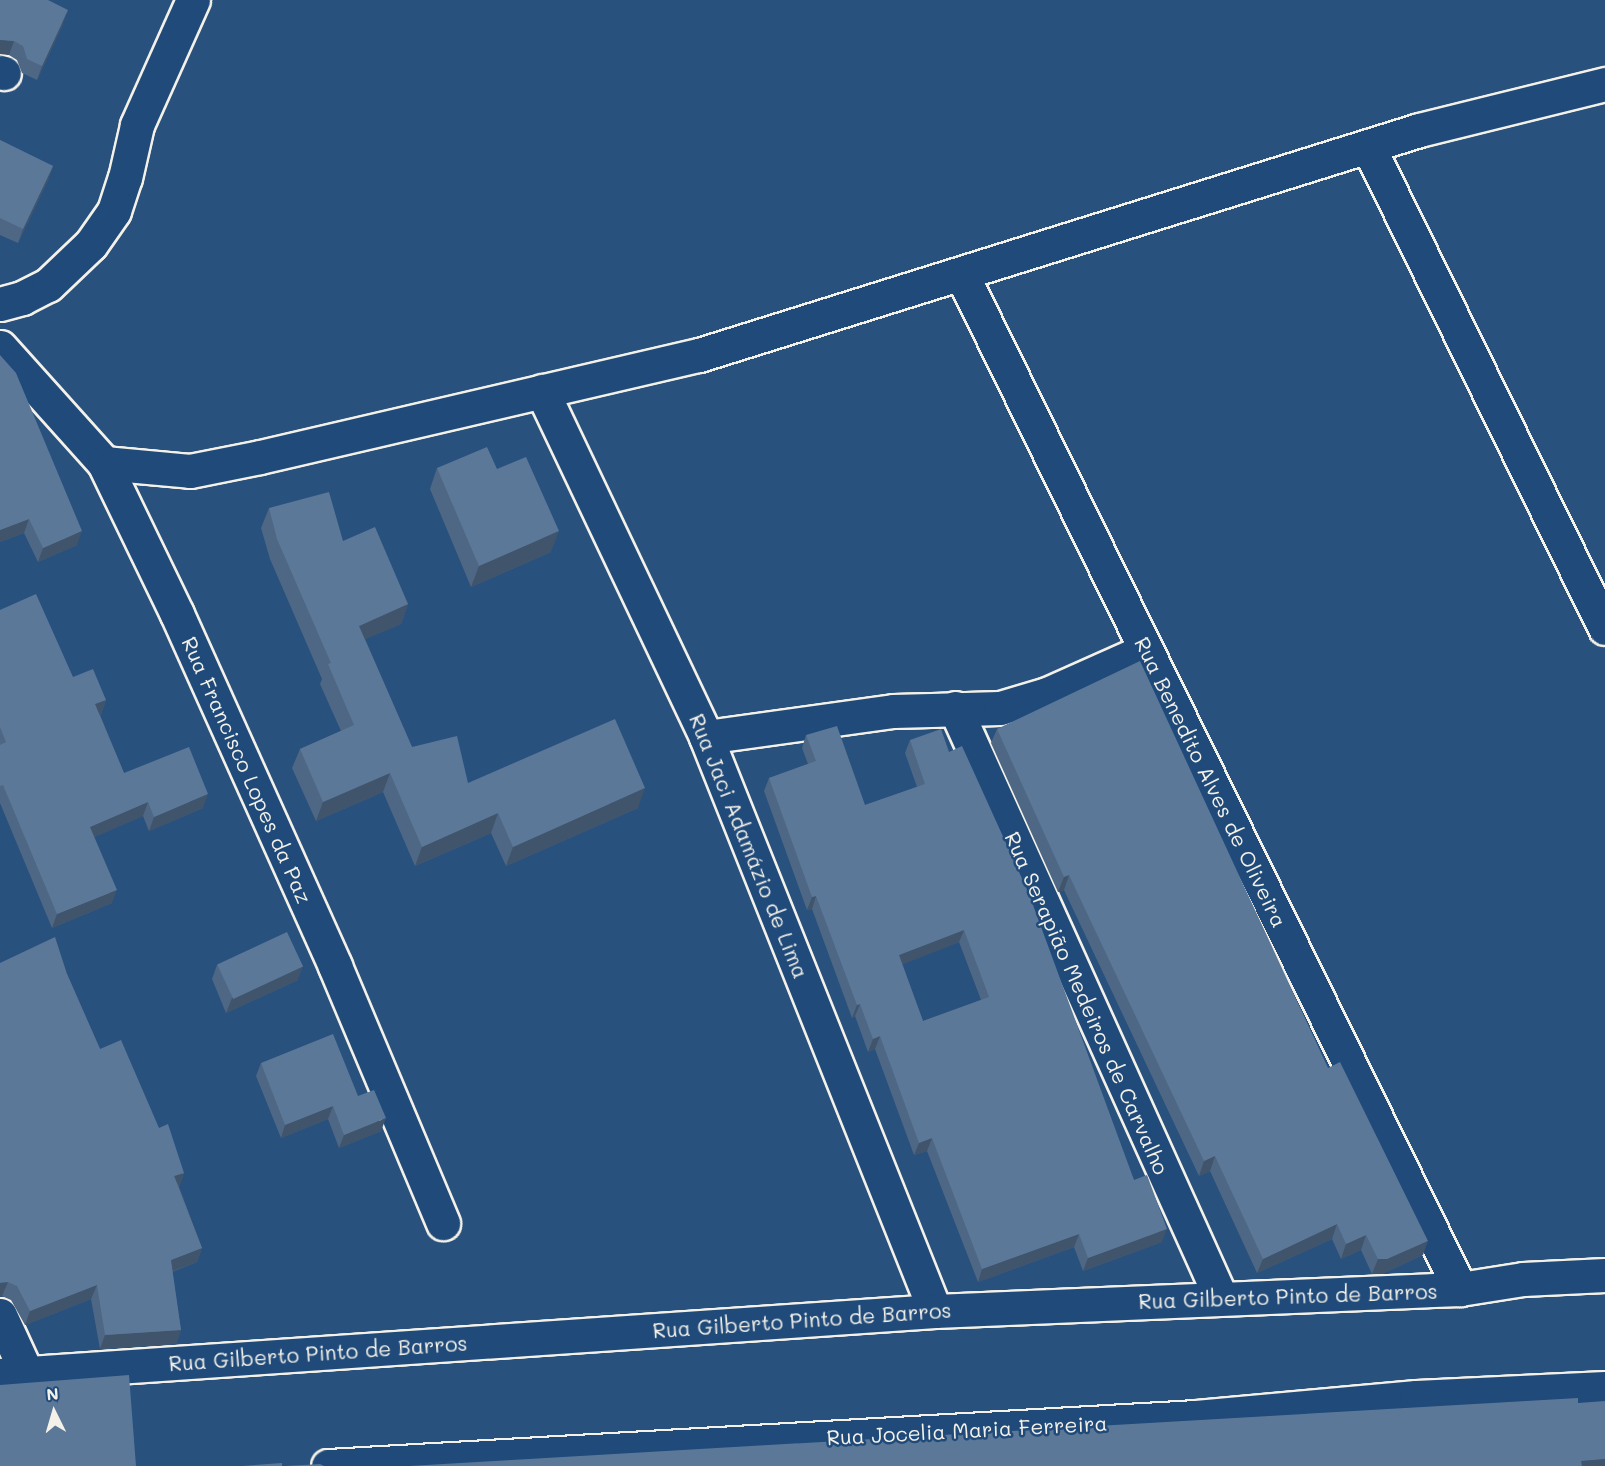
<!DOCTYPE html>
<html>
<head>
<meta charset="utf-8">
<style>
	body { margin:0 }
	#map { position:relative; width:1605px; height:1466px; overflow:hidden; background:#28517e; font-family:Mali,sans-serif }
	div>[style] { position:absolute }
	.roads { filter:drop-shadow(2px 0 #f4f1e8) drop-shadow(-2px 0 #f4f1e8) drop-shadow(0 2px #f4f1e8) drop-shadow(0 -2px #f4f1e8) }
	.minor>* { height:33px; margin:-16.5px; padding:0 16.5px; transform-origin:16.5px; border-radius:16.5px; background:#1f4a7a }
	.wall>* { inset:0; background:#4e6784 }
	.shaded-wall>* { inset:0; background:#40546b }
	.building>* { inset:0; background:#5b7899; transform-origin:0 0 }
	span { translate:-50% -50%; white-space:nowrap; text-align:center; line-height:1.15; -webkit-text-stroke:5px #1f4a7a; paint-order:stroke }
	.street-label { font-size:21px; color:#f4f1e8 }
	.north { position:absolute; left:24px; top:1382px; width:60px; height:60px; -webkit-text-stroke:4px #1f4a7a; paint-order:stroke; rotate:355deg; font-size:16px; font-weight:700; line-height:24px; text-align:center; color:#f4f1e8 }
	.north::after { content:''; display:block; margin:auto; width:21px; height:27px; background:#f4f1e8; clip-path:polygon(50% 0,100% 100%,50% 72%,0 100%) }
</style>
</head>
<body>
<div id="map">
	<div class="roads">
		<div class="minor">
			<div style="left:0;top:72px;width:4px;rotate:14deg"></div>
			<div style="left:1368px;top:146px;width:537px;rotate:63.82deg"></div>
			<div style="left:962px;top:275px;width:1130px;rotate:63.84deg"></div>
			<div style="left:0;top:304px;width:23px;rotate:-15deg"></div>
			<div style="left:22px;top:298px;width:29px;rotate:-27deg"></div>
			<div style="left:48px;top:285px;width:59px;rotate:-43.6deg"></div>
			<div style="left:91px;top:244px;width:40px;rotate:-55.1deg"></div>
			<div style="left:114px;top:211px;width:35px;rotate:-72deg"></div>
			<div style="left:125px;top:178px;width:54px;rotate:-77.2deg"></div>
			<div style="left:137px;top:125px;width:137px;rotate:-65.9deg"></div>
			<div style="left:0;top:347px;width:156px;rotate:48.1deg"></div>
			<div style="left:104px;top:463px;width:168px;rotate:64.2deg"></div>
			<div style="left:177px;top:614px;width:386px;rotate:65.8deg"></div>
			<div style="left:335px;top:966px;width:279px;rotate:67.2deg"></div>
			<div style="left:542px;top:391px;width:383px;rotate:64.6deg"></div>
			<div style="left:706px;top:737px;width:618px;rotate:68.25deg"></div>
			<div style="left:104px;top:463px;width:86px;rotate:5.3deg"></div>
			<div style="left:190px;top:471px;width:71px;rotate:-11.3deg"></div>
			<div style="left:260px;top:457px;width:451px;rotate:-13.1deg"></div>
			<div style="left:699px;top:355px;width:754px;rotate:-17.35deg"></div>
			<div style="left:1419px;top:130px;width:192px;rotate:-13.9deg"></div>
			<div style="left:955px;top:708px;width:647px;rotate:65.73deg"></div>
			<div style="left:706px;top:737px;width:189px;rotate:-7.9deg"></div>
			<div style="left:893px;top:711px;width:107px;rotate:-1.6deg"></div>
			<div style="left:1000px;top:708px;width:49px;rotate:-16.6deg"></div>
			<div style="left:1047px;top:694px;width:108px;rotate:-24deg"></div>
			<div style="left:0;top:1315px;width:65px;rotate:65.4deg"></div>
			<div style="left:0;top:1375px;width:937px;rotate:-3.92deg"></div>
			<div style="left:935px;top:1311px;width:525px;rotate:-2.4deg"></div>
			<div style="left:1460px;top:1289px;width:64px;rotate:-9deg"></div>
			<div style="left:1523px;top:1279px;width:82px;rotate:-2.8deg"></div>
			<div style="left:328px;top:1466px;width:869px;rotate:-3.23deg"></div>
			<div style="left:1196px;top:1417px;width:221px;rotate:-5.2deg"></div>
			<div style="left:1416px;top:1397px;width:189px;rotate:-2.7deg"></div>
		</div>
	</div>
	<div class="wall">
		<div style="clip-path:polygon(0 0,63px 24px,37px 80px,22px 73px,17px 60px,9px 55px)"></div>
		<div style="clip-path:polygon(0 140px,53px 166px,48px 180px,18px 243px,0 235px)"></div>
		<div style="clip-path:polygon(0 355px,77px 545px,38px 562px,24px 533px,0 542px)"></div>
		<div style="clip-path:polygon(437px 468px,497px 469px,551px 552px,471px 587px,430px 489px)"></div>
		<div style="clip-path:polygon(269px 508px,343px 541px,408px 604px,401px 624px,365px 639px,412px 747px,468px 783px,638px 808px,506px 866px,491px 833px,415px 866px,383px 792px,316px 821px,292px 768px,300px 749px,341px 731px,320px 684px,322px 679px,270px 559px,261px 528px)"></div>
		<div style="clip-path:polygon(0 610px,73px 677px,106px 700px,101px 714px,100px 715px,124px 773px,203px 808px,149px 831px,143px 816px,94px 837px,112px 903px,52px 928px,0 803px)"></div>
		<div style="clip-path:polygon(997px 729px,1328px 1068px,1423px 1255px,1382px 1274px,1372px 1274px,1361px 1250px,1341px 1259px,1332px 1239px,1257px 1273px,1210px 1171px,1199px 1176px,1064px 890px,1058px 892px,991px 743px)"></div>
		<div style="clip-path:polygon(evenodd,806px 735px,865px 805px,917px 787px,905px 753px,910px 740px,949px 752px,1134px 1180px,1162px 1242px,1083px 1271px,1074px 1247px,978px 1282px,927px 1151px,914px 1155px,875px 1049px,868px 1052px,855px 1016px,852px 1018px,812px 909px,807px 910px,764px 791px,769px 778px,808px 764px,802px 748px,806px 735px,959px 942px,981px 1000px,923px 1021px,902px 964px,959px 942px)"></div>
		<div style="clip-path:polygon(217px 965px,298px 980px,226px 1013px,212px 979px)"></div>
		<div style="clip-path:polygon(67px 974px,100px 1049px,159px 1128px,184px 1173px,179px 1187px,202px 1248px,197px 1262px,172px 1272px,181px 1330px,176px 1344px,100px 1349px,91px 1299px,25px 1325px,11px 1300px,2px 1296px)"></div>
		<div style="clip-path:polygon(261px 1063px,358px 1096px,381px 1131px,339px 1148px,328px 1119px,281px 1138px,256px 1076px)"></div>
	</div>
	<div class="shaded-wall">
		<div style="clip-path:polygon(68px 10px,63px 24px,37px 80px,42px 66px)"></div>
		<div style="clip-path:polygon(0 40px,14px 41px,9px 55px,0 54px)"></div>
		<div style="clip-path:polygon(53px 166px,48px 180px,18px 243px,23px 229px)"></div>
		<div style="clip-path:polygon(29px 519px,24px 533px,0 542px,0 530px)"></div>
		<div style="clip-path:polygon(82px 531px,77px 545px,38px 562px,43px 548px)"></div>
		<div style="clip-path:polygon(559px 531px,551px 552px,471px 587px,479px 566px)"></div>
		<div style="clip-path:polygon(408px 604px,401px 624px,352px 645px,359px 626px)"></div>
		<div style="clip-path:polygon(106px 700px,101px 714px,90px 718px,95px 704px)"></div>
		<div style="clip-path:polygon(390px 773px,383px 792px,316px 821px,323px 802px)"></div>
		<div style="clip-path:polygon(645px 788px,638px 808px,506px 866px,513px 847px)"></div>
		<div style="clip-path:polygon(208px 794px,203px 808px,149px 831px,154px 817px)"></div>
		<div style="clip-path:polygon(148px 802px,143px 816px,85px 841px,90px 827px)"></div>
		<div style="clip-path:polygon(498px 813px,491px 833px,415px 866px,422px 847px)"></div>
		<div style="clip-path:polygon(1069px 875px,1064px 890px,1058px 892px,1064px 877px)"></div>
		<div style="clip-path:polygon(117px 890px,112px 903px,52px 928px,57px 914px)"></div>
		<div style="clip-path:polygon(816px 896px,812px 909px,807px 910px,812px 897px)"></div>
		<div style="clip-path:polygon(964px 930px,959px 942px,894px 968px,899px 955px)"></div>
		<div style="clip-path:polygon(303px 966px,298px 980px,226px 1013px,232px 998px)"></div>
		<div style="clip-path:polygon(860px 1004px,855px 1016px,852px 1018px,857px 1005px)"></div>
		<div style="clip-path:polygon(880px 1036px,875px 1049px,868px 1052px,873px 1039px)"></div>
		<div style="clip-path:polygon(333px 1106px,328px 1119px,281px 1138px,285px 1125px)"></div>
		<div style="clip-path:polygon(386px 1118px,381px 1131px,339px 1148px,344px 1135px)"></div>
		<div style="clip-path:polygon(932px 1138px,927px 1151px,914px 1155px,919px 1143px)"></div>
		<div style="clip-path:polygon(1215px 1156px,1210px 1171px,1199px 1176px,1204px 1161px)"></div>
		<div style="clip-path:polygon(184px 1173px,179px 1187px,174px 1176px)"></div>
		<div style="clip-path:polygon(1337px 1224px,1332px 1239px,1257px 1273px,1263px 1259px)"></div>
		<div style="clip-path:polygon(1167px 1229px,1162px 1242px,1083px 1271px,1088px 1258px)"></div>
		<div style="clip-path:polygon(1079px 1234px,1074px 1247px,978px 1282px,982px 1269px)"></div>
		<div style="clip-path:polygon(1366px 1235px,1361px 1250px,1341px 1259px,1346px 1244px)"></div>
		<div style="clip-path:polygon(1428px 1241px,1423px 1255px,1382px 1274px,1372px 1274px,1378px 1259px)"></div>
		<div style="clip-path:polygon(202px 1248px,197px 1262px,165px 1274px,171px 1260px)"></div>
		<div style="clip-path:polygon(8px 1282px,2px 1296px,0 1297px,0 1283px)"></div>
		<div style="clip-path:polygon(97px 1285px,91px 1299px,25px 1325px,30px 1311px)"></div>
		<div style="clip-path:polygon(181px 1330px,176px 1344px,100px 1349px,105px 1335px)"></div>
		<div style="clip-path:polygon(1605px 1459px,1605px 1466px,1579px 1466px,1581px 1461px)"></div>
	</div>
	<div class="building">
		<div style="clip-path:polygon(0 0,48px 0,68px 10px,42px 66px,27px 59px,23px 46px,14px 41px,0 40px)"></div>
		<div style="clip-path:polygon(0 140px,53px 166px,23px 229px,0 218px)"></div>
		<div style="clip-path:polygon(0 355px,16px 373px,82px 531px,43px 548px,29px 519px,0 530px)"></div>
		<div style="clip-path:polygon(487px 447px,497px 469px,526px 457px,559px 531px,479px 566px,437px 468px)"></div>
		<div style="clip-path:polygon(329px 492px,343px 541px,375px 527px,408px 604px,359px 626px,412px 747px,457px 736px,468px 783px,615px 719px,645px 788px,513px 847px,498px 813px,422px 847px,390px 773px,323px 802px,300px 749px,354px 725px,328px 664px,331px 663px,277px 539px,269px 508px)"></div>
		<div style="clip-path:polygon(36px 594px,73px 677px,93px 669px,106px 700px,95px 704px,124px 773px,189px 747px,208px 794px,154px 817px,148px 802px,90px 827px,117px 890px,57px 914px,3px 785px,0 786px,0 745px,6px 742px,0 727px,0 610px)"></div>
		<div style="clip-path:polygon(1140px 661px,1328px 1068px,1340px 1062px,1428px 1241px,1387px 1259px,1378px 1259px,1366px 1235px,1346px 1244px,1337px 1224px,1263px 1259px,1215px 1156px,1204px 1161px,1069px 875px,1064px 877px,997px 729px)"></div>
		<div style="clip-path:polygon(evenodd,837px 726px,865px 805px,925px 784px,910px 740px,941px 729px,949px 752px,962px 746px,1029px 894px,1134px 1180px,1147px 1175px,1167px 1229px,1088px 1258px,1079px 1234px,982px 1269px,932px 1138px,919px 1143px,880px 1036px,873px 1039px,860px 1004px,857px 1005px,816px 896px,812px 897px,769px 778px,816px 761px,806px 735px,837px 726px,964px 930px,989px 997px,923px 1021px,899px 955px,964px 930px)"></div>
		<div style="left:287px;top:932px;width:38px;height:77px;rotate:65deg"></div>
		<div style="clip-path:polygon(55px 937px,67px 974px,100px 1049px,121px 1040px,159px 1128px,168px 1124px,184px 1173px,174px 1176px,202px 1248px,171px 1260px,181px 1330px,105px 1335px,97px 1285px,30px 1311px,17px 1286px,8px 1282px,0 1283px,0 963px)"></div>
		<div style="clip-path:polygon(333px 1034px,358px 1096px,374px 1090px,386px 1118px,344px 1135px,333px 1106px,285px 1125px,261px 1063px)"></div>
		<div style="clip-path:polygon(129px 1375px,136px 1466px,0 1466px,0 1385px)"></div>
		<div style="clip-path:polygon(1578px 1398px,1578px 1403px,1605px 1401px,1605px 1459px,1581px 1461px,1582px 1466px,409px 1466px)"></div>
		<div style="clip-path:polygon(282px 1463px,282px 1466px,242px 1466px)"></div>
		<div style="clip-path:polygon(320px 1464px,324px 1466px,286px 1466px)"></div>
	</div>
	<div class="street-label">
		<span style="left:247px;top:770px;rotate:66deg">Rua Francisco Lopes da Paz</span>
		<span style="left:1211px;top:782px;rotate:64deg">Rua Benedito Alves de Oliveira</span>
		<span style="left:749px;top:846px;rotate:68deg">Rua Jaci Adamázio de Lima</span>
		<span style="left:1087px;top:1003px;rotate:66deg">Rua Serapião Medeiros de Carvalho</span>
		<span style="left:1288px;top:1296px;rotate:-2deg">Rua Gilberto Pinto de Barros</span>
		<span style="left:802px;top:1320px;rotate:-4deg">Rua Gilberto Pinto de Barros</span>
		<span style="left:318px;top:1353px;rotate:-4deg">Rua Gilberto Pinto de Barros</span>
		<span style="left:967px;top:1430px;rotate:-3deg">Rua Jocelia Maria Ferreira</span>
	</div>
	<div class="north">N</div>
</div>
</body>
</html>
